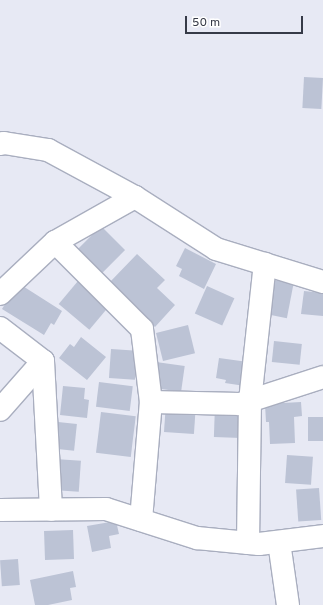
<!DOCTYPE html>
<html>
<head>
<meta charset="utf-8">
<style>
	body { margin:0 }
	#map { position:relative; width:323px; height:605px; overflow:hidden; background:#e7e9f4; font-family:Overpass,sans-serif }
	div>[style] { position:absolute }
	.building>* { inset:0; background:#bcc3d5; transform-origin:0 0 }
	.roads { filter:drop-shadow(1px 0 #a9aebf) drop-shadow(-1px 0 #a9aebf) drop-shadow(0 1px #a9aebf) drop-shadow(0 -1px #a9aebf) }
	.minor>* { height:22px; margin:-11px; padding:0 11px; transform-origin:11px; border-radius:11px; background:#fff }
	span { translate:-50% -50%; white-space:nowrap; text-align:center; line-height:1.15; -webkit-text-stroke:3.5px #fff; paint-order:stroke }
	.scale { position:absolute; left:185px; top:16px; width:118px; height:18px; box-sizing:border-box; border:2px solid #363a47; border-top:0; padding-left:5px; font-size:12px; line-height:14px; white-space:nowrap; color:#363a47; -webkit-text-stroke:3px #fff; paint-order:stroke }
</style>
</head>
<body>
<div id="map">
	<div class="building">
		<div style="left:304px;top:77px;width:19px;height:31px;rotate:3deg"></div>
		<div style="left:101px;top:226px;width:34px;height:33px;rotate:45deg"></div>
		<div style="clip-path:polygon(185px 248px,216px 264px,204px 289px,179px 276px,182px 269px,176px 266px)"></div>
		<div style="clip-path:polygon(137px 254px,165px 280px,157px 288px,175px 305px,155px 327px,109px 283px)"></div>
		<div style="left:269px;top:279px;width:25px;height:35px;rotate:11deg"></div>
		<div style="left:78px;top:281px;width:40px;height:30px;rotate:40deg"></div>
		<div style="clip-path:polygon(18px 283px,62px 311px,54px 325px,51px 323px,44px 335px,2px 309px)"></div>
		<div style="left:207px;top:286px;width:30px;height:30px;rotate:24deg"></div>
		<div style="clip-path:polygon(304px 291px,323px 293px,323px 316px,301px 314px)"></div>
		<div style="left:188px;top:325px;width:29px;height:33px;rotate:76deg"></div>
		<div style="clip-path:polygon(81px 337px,106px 357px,87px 380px,59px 358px,70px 344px,74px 347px)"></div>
		<div style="left:274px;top:341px;width:28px;height:21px;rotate:6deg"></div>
		<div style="left:111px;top:349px;width:26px;height:29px;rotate:4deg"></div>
		<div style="clip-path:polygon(219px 358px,248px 362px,245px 386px,225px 383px,226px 380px,216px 378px)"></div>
		<div style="left:156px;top:362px;width:29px;height:26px;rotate:8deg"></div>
		<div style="left:99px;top:382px;width:34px;height:25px;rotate:7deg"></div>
		<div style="clip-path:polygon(63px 386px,85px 388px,84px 399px,89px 400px,87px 418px,60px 415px)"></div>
		<div style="clip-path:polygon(301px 402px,302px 416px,294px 417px,295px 443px,270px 444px,269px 422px,266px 422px,265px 404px)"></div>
		<div style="left:166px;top:403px;width:30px;height:29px;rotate:4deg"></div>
		<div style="left:215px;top:405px;width:27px;height:32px;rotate:2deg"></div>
		<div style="left:101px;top:412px;width:35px;height:41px;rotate:7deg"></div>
		<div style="left:323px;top:417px;width:24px;height:15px;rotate:90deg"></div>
		<div style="left:58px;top:422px;width:19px;height:27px;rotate:6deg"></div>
		<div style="left:287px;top:455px;width:26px;height:28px;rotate:4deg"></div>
		<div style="left:55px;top:459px;width:26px;height:31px;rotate:4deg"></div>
		<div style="left:319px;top:488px;width:32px;height:23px;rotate:86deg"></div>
		<div style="clip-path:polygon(116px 521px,119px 534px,109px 536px,111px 548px,92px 552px,87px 526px)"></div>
		<div style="left:73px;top:530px;width:29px;height:29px;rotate:88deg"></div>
		<div style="left:18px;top:559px;width:26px;height:18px;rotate:86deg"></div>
		<div style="clip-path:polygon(73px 571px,76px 587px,70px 588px,72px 600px,48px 605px,35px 605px,30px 580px)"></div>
	</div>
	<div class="roads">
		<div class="minor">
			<div style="left:0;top:144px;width:4px;rotate:-14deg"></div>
			<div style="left:4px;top:143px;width:45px;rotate:9deg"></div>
			<div style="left:48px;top:150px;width:99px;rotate:28.4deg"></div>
			<div style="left:135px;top:197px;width:96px;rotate:32.7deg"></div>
			<div style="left:216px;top:249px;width:112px;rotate:17.1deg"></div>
			<div style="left:55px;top:242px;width:123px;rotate:45deg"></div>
			<div style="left:142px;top:329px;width:74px;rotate:83deg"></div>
			<div style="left:0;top:294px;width:76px;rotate:-43.4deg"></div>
			<div style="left:55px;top:242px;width:92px;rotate:-29.4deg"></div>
			<div style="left:0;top:328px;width:54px;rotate:37.5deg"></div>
			<div style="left:43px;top:361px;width:65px;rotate:131.3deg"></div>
			<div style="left:43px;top:361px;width:149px;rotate:86.9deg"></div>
			<div style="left:0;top:510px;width:106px;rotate:-0.5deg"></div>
			<div style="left:106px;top:509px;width:96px;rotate:17.7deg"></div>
			<div style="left:197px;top:538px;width:62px;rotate:5.5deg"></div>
			<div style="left:259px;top:544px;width:64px;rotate:-7.1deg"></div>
			<div style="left:141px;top:520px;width:118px;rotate:-85.2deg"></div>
			<div style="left:151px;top:402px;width:89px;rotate:1.3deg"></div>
			<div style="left:240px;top:404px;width:87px;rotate:-18deg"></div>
			<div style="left:279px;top:542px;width:64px;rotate:81.9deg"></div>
			<div style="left:248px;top:543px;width:142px;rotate:-89.2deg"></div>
			<div style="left:250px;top:401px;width:138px;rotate:-83.8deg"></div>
		</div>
	</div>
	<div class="scale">50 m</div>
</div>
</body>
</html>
